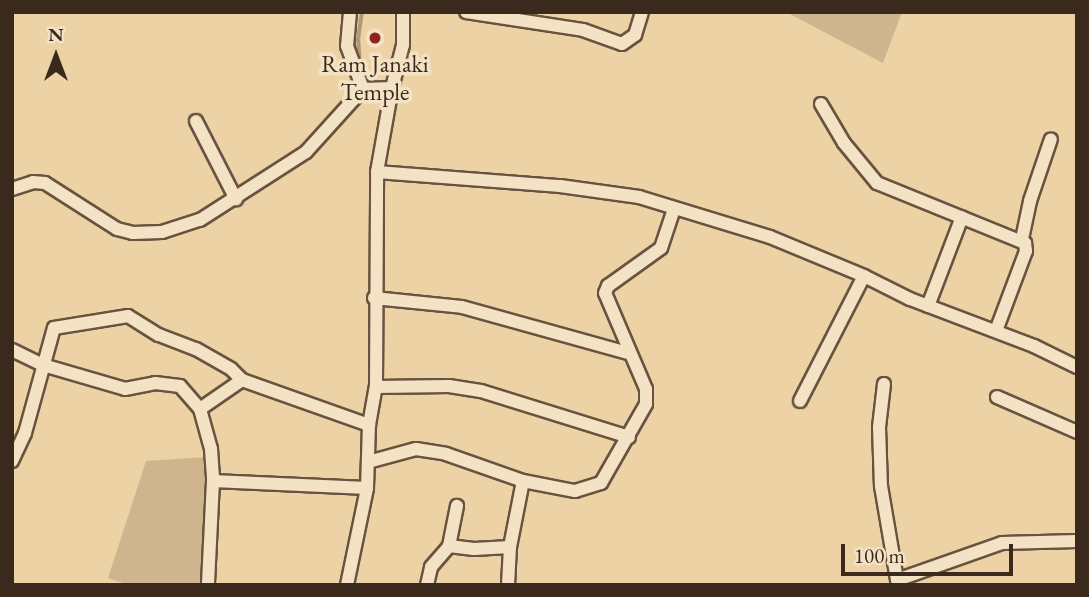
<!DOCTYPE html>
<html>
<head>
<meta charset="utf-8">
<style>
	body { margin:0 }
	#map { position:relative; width:1089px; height:597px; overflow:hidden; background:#ecd2a4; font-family:"EB Garamond",serif }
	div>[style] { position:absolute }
	.green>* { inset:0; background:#ceb58d }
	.stream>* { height:3.5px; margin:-1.75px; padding:0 1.75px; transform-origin:1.75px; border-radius:1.75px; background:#b09976 }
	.roads { filter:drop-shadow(2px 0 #685340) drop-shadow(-2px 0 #685340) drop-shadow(0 2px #685340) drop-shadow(0 -2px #685340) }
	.minor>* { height:12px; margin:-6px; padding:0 6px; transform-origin:6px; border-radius:6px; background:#f3e2c4 }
	.dots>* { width:19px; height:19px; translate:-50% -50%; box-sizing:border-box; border:4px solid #f3e2c4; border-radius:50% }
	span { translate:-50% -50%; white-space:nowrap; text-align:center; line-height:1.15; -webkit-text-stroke:7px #f3e2c4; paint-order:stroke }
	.poi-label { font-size:24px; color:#3c291e }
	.frame { position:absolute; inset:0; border:14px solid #3c291e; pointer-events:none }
	.north { position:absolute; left:21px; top:21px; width:70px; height:70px; -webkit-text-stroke:5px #f3e2c4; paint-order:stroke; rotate:0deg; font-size:19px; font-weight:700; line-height:28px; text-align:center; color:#3c291e }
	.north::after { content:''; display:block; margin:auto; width:24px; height:32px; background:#3c291e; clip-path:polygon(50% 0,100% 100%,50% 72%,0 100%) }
	.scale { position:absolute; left:841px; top:544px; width:172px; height:32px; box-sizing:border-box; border:4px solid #3c291e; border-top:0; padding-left:9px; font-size:21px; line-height:24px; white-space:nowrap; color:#3c291e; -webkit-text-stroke:5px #f3e2c4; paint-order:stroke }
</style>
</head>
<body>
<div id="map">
	<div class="green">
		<div style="clip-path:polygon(786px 12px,902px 12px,883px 63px)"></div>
		<div style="clip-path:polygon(207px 457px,205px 585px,129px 585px,108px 578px,146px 461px)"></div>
	</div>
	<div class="stream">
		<div style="left:360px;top:66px;width:26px;rotate:-94deg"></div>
		<div style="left:358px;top:40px;width:28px;rotate:-82deg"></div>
	</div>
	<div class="roads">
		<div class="minor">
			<div style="left:350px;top:12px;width:34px;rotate:95deg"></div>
			<div style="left:347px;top:46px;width:46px;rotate:69.6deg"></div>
			<div style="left:466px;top:12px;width:118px;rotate:8.7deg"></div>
			<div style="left:583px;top:30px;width:41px;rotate:19.7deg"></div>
			<div style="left:622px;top:44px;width:16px;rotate:-35deg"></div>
			<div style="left:635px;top:35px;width:24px;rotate:-73deg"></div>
			<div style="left:821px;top:104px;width:45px;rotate:59.5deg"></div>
			<div style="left:844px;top:143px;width:52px;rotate:50.5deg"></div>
			<div style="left:877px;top:183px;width:160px;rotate:22.1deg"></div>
			<div style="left:1025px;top:243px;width:8px;rotate:83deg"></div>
			<div style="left:1026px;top:251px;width:85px;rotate:110.6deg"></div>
			<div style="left:196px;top:121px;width:88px;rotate:62.9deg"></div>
			<div style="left:377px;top:172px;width:184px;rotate:4.4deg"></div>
			<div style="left:560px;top:186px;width:80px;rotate:7.9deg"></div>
			<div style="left:639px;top:197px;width:137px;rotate:17deg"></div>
			<div style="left:770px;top:237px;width:102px;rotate:22.5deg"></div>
			<div style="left:864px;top:276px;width:51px;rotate:26.6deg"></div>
			<div style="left:910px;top:299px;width:133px;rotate:20.8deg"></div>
			<div style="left:1034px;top:346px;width:48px;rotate:26deg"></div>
			<div style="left:12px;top:189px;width:22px;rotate:-18deg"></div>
			<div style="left:33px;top:182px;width:12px;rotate:5deg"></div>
			<div style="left:45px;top:183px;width:85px;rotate:32.6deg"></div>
			<div style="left:117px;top:229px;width:16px;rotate:14deg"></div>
			<div style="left:133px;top:233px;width:29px;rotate:-2deg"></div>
			<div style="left:162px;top:232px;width:40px;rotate:-18deg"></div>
			<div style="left:200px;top:220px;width:126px;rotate:-32.7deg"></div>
			<div style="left:306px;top:152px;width:85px;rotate:-47.9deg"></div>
			<div style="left:363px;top:89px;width:29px;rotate:-2deg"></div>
			<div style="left:1022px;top:239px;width:39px;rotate:-78deg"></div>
			<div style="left:1030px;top:201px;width:65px;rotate:-71.3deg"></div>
			<div style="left:374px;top:298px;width:88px;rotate:5.8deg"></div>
			<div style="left:462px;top:307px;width:172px;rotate:15.5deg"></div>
			<div style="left:928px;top:306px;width:95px;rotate:-69.1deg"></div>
			<div style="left:12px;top:350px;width:34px;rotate:26deg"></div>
			<div style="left:43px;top:365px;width:85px;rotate:16.3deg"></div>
			<div style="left:125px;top:389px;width:31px;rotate:-11deg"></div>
			<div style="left:155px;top:383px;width:25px;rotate:7deg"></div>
			<div style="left:180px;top:386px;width:30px;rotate:49deg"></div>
			<div style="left:200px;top:409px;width:41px;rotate:74.6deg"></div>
			<div style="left:211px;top:449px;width:32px;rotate:86deg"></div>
			<div style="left:213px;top:481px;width:104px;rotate:92.8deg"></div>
			<div style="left:884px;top:384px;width:43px;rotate:96.6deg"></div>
			<div style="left:879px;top:427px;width:59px;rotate:88.1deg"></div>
			<div style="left:881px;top:486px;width:95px;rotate:80.3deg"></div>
			<div style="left:897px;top:580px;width:111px;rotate:-19.4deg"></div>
			<div style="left:1002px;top:543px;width:75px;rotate:-1.5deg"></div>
			<div style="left:376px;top:387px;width:73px;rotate:-0.8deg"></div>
			<div style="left:449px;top:386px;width:32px;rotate:9deg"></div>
			<div style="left:481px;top:391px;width:155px;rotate:17.3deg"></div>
			<div style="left:997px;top:397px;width:87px;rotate:23.6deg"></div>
			<div style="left:800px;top:401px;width:140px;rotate:-62.9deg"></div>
			<div style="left:200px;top:409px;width:51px;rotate:-34.6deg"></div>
			<div style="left:242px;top:380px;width:135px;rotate:19.5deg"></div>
			<div style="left:12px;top:461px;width:31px;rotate:-65deg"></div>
			<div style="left:25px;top:433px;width:109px;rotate:-74.6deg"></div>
			<div style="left:54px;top:328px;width:75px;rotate:-9.2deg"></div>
			<div style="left:128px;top:316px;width:36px;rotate:32deg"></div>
			<div style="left:159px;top:335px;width:40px;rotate:21deg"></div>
			<div style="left:196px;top:349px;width:40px;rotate:29.7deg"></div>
			<div style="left:231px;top:369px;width:16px;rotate:45deg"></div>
			<div style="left:368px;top:462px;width:50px;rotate:-15.2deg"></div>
			<div style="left:416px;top:449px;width:30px;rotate:9deg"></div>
			<div style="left:446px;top:454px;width:82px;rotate:19.3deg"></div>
			<div style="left:523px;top:481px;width:53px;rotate:10.9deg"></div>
			<div style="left:575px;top:491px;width:27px;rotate:-17deg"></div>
			<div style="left:601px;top:483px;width:91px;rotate:-60.3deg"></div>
			<div style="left:646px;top:404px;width:15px;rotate:-90deg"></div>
			<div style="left:646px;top:389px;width:104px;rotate:-113.1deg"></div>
			<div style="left:605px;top:293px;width:8px;rotate:-67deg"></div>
			<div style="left:608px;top:286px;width:65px;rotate:-35.6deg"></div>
			<div style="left:661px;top:248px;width:41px;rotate:-71.6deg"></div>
			<div style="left:213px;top:481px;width:154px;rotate:2.6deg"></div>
			<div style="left:449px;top:546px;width:25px;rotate:7deg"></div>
			<div style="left:474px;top:549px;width:36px;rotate:-3deg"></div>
			<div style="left:347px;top:585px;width:99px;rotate:-78.3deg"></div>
			<div style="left:367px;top:488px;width:63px;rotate:-88.2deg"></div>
			<div style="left:369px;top:425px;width:39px;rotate:-80deg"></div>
			<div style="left:376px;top:387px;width:215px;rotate:-89.7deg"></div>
			<div style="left:377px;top:172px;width:85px;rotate:-79.9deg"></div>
			<div style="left:392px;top:88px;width:44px;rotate:-75.7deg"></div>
			<div style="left:403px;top:45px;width:33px;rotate:-90deg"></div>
			<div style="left:427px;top:585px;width:18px;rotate:-77deg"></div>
			<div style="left:431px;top:567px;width:28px;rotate:-49deg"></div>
			<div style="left:449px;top:546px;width:41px;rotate:-78.7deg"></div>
			<div style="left:508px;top:585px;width:38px;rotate:-87deg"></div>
			<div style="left:510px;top:547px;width:67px;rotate:-78.9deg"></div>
		</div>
	</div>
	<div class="dots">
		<div style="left:375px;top:38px;background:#8f2418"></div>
	</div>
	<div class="poi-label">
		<span style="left:375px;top:78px">Ram Janaki<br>Temple</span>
	</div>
	<div class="frame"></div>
	<div class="north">N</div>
	<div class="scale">100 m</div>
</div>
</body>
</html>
